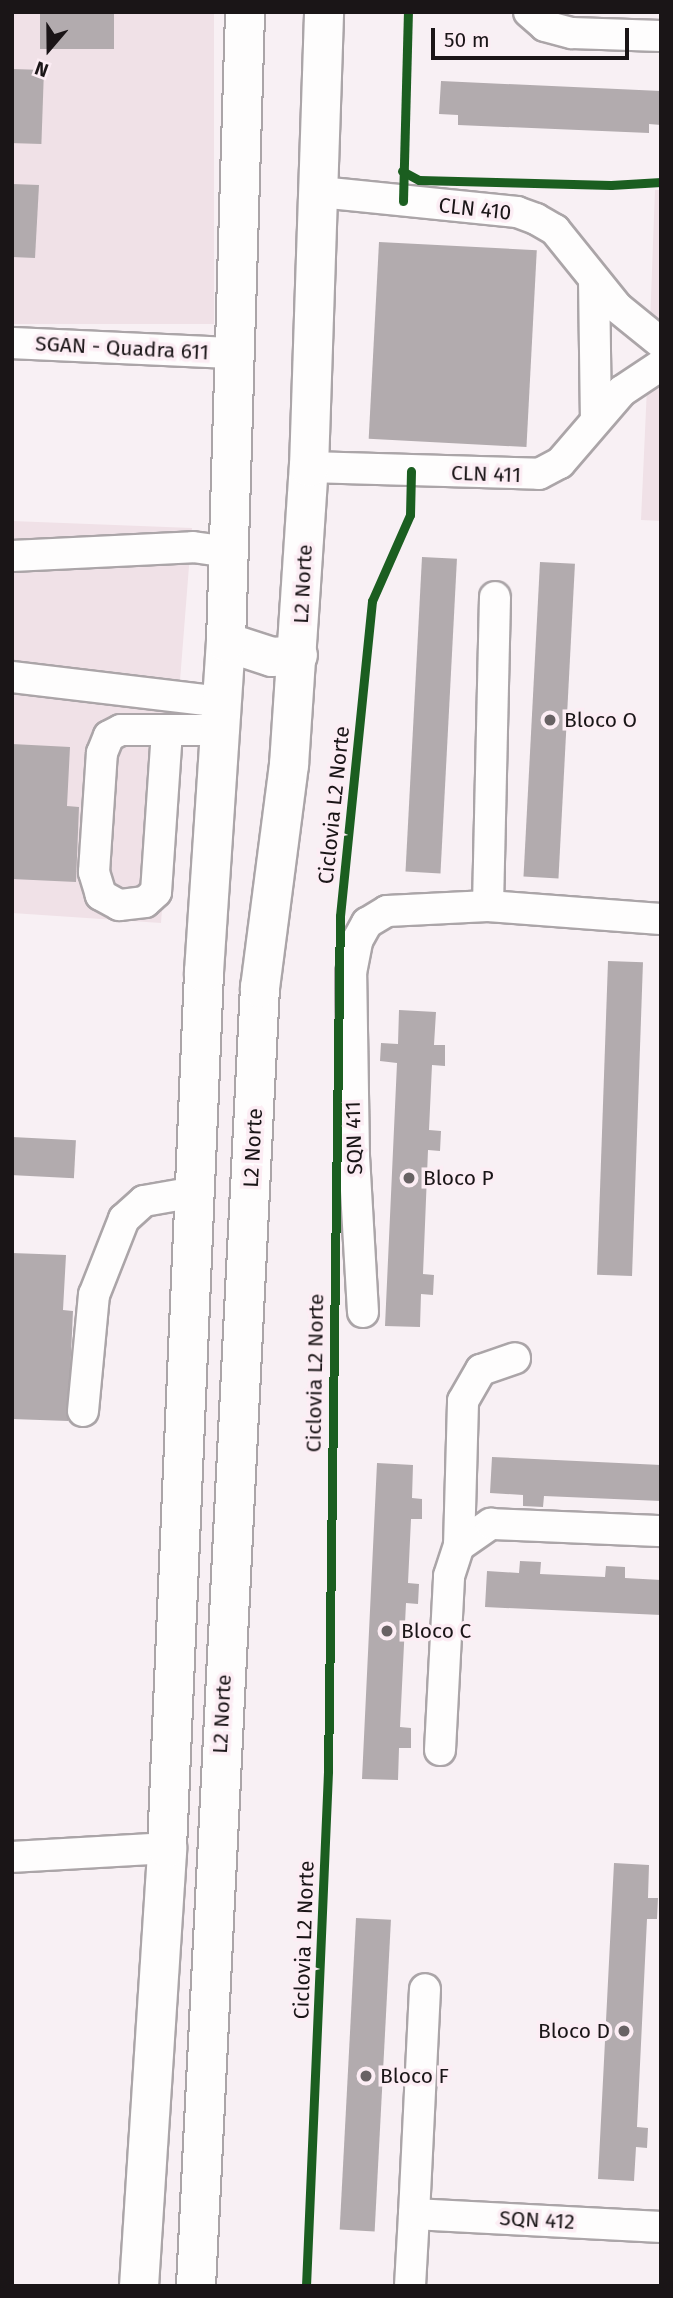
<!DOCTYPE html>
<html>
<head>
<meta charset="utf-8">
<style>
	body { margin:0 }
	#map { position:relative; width:673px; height:2298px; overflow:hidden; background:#f8f0f4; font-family:"Fira Sans",sans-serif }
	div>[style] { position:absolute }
	.built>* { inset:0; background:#f0e1e7; transform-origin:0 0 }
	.building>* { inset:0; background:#b2abae; transform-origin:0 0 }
	.roads { filter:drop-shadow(2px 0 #aba5a8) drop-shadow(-2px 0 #aba5a8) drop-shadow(0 2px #aba5a8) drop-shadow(0 -2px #aba5a8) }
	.minor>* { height:30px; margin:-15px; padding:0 15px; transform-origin:15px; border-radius:15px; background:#fefdfd }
	.major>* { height:38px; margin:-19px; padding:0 19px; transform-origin:19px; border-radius:19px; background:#fefdfd }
	.cycleway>* { height:9px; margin:-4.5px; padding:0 4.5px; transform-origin:4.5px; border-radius:4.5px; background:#1b5e20 }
	.dots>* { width:19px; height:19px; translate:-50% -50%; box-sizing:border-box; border:4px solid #fcedf4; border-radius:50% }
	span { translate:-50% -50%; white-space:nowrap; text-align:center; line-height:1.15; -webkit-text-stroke:7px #fcedf4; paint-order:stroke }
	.street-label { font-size:21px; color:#1a1517 }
	.poi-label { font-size:21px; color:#1a1517 }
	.left { translate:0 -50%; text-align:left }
	.right { translate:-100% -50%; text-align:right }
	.frame { position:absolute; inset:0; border:14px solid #1a1517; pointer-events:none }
	.north { position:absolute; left:14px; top:14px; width:70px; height:70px; -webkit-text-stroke:5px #fcedf4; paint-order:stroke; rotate:200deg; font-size:19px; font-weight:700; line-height:28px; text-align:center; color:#1a1517 }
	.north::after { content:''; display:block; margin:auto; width:24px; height:32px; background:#1a1517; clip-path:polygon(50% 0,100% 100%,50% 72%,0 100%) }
	.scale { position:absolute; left:431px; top:28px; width:198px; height:32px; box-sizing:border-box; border:4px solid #1a1517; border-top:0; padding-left:9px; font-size:21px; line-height:24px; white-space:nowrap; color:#1a1517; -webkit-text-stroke:5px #fcedf4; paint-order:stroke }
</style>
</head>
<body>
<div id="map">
	<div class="built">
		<div style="left:12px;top:12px;width:202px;height:312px"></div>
		<div style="clip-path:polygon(655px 190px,661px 190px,661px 328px,650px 324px)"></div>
		<div style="clip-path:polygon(661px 383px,661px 521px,641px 520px,647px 387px)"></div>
		<div style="clip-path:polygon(12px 521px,192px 528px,161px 923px,12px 913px)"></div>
	</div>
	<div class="building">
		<div style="left:40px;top:12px;width:74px;height:37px"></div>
		<div style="left:12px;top:69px;width:32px;height:74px;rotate:2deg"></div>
		<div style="clip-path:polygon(441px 81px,661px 91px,661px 125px,649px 124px,649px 133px,458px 125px,458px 115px,439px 114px)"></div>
		<div style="clip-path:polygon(12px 184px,39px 185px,35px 258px,12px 257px)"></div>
		<div style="left:379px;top:242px;width:158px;height:197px;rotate:3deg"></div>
		<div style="left:422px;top:557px;width:35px;height:315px;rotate:3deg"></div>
		<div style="left:540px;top:562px;width:35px;height:315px;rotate:3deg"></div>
		<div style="clip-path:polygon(12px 744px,70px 747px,67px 806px,79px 807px,76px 882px,12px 879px)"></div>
		<div style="left:608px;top:961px;width:35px;height:314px;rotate:2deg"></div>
		<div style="clip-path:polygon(399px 1010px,436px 1012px,434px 1045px,445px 1045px,445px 1066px,432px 1065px,429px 1130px,441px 1131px,440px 1151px,428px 1150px,423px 1274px,434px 1275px,433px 1295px,421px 1294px,420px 1327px,385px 1326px,397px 1063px,380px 1061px,381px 1043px,398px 1044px)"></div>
		<div style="left:12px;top:1137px;width:64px;height:38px;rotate:3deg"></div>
		<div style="clip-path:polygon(12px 1253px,66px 1255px,63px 1310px,73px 1311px,68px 1421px,12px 1419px)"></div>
		<div style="clip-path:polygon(492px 1457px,661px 1465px,661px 1501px,544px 1496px,543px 1507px,523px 1506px,523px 1495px,490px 1493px)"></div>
		<div style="clip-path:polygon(377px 1463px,413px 1465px,412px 1498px,422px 1499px,422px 1519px,411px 1519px,408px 1583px,419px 1584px,418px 1604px,406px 1603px,400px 1727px,411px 1728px,411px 1748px,399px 1748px,398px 1780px,362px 1779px)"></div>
		<div style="clip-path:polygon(520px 1561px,541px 1562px,540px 1574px,605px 1577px,606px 1566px,625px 1567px,625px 1578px,661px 1580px,661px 1615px,485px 1607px,487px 1571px,519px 1573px)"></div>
		<div style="clip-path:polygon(614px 1863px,649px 1865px,648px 1898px,658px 1898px,657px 1919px,647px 1919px,637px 2127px,648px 2128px,647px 2148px,636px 2147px,634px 2181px,598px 2179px)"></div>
		<div style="left:356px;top:1918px;width:35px;height:312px;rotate:3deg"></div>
	</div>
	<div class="roads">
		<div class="minor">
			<div style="left:529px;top:12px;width:21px;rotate:41deg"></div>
			<div style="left:545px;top:26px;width:28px;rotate:15deg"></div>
			<div style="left:572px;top:33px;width:89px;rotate:1.9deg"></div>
			<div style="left:320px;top:192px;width:198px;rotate:5.8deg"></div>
			<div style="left:517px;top:212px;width:20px;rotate:20deg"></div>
			<div style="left:536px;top:219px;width:22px;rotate:30deg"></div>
			<div style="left:555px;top:230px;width:100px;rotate:51.1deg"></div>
			<div style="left:618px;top:308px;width:55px;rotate:39.1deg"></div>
			<div style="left:594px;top:279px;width:139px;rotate:89.2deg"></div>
			<div style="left:12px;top:343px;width:220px;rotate:2.6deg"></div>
			<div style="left:309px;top:467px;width:230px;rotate:1.7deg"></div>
			<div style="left:539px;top:474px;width:24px;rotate:-28deg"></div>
			<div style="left:560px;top:463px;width:95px;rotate:-49.3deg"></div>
			<div style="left:622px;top:391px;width:47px;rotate:-33.7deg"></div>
			<div style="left:12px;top:556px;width:181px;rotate:-2.8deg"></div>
			<div style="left:193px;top:547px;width:35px;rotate:8deg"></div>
			<div style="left:12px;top:677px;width:212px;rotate:6.8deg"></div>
			<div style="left:167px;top:731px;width:161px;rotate:93.9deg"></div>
			<div style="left:156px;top:892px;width:15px;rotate:138deg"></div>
			<div style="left:145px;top:902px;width:26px;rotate:173deg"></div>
			<div style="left:119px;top:905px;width:21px;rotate:-151deg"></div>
			<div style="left:101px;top:895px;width:24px;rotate:-107deg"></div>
			<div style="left:94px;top:872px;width:119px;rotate:-86.2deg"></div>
			<div style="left:102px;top:753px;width:18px;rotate:-68deg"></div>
			<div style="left:109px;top:736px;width:13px;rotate:-27deg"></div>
			<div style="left:121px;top:730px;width:101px"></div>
			<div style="left:488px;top:906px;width:309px;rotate:-88.7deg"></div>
			<div style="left:363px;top:1312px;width:155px;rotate:-93.3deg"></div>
			<div style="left:354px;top:1157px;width:184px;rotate:-90.9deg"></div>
			<div style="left:351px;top:973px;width:33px;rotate:-79deg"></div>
			<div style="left:357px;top:941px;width:21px;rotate:-61deg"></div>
			<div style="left:367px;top:923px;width:23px;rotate:-31deg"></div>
			<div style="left:387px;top:911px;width:101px;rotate:-2.8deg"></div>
			<div style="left:488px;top:906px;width:173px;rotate:4.3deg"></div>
			<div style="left:83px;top:1411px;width:117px;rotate:-84.6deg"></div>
			<div style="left:94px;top:1295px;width:82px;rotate:-68.5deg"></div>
			<div style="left:124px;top:1219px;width:27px;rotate:-42deg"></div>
			<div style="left:144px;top:1201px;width:52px;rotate:-10deg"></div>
			<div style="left:459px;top:1546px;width:145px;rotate:-88.4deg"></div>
			<div style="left:463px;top:1401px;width:36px;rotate:-60deg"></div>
			<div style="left:481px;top:1370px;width:36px;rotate:-19deg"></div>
			<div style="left:440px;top:1750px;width:174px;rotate:-87deg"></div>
			<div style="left:449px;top:1576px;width:32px;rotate:-72deg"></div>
			<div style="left:459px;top:1546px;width:39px;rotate:-35deg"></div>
			<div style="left:491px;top:1524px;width:170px;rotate:2.4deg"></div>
			<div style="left:12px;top:1857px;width:155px;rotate:-3.3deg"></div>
			<div style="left:414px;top:2214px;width:225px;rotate:-87.2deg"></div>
			<div style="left:410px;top:2286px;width:72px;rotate:-86.8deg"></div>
			<div style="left:414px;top:2214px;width:247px;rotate:3deg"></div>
		</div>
		<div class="major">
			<div style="left:226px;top:642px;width:48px;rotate:18.1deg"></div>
			<div style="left:272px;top:657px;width:26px;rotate:-4deg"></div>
			<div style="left:139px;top:2286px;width:439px;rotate:-86.3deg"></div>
			<div style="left:167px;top:1848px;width:877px;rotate:-87.58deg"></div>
			<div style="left:204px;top:972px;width:331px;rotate:-86.2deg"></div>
			<div style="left:226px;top:642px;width:630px;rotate:-88.27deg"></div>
			<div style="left:196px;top:2286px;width:1300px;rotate:-87.18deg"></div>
			<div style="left:260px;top:988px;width:225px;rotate:-82.6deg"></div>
			<div style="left:289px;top:765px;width:299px;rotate:-86.2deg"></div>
			<div style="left:309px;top:467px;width:455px;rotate:-88.1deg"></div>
		</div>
	</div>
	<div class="cycleway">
		<div style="left:402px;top:171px;width:19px;rotate:28deg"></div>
		<div style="left:419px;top:180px;width:192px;rotate:1.5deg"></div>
		<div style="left:611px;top:185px;width:50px;rotate:-3.4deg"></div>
		<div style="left:403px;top:201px;width:189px;rotate:-88.5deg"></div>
		<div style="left:306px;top:2286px;width:515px;rotate:-87.55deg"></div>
		<div style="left:328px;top:1771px;width:855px;rotate:-89.2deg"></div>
		<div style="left:340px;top:916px;width:317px;rotate:-84.2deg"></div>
		<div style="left:372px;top:601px;width:94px;rotate:-66.2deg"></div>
		<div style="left:410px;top:515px;width:44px;rotate:-88.7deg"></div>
	</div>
	<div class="dots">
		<div style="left:550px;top:720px;background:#686264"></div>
		<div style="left:409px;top:1178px;background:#686264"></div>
		<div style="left:387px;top:1631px;background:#686264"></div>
		<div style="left:624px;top:2031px;background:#686264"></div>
		<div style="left:366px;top:2076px;background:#686264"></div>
	</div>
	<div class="street-label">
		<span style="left:475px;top:209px;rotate:6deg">CLN 410</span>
		<span style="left:122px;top:348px;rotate:3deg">SGAN - Quadra 611</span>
		<span style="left:486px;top:474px;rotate:2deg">CLN 411</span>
		<span style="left:303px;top:584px;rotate:-87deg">L2 Norte</span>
		<span style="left:334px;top:805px;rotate:-84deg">Ciclovia L2 Norte</span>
		<span style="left:354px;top:1138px;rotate:-92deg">SQN 411</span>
		<span style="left:253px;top:1148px;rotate:-87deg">L2 Norte</span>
		<span style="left:315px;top:1373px;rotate:-89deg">Ciclovia L2 Norte</span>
		<span style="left:222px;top:1714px;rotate:-87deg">L2 Norte</span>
		<span style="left:304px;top:1940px;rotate:-88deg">Ciclovia L2 Norte</span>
		<span style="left:537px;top:2220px;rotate:3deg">SQN 412</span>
	</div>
	<div class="poi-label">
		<span class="left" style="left:564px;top:720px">Bloco O</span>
		<span class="left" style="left:423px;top:1178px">Bloco P</span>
		<span class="left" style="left:401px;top:1631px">Bloco C</span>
		<span class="right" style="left:610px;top:2031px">Bloco D</span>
		<span class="left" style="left:380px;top:2076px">Bloco F</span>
	</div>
	<div class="frame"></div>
	<div class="north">N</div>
	<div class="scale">50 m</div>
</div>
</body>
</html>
